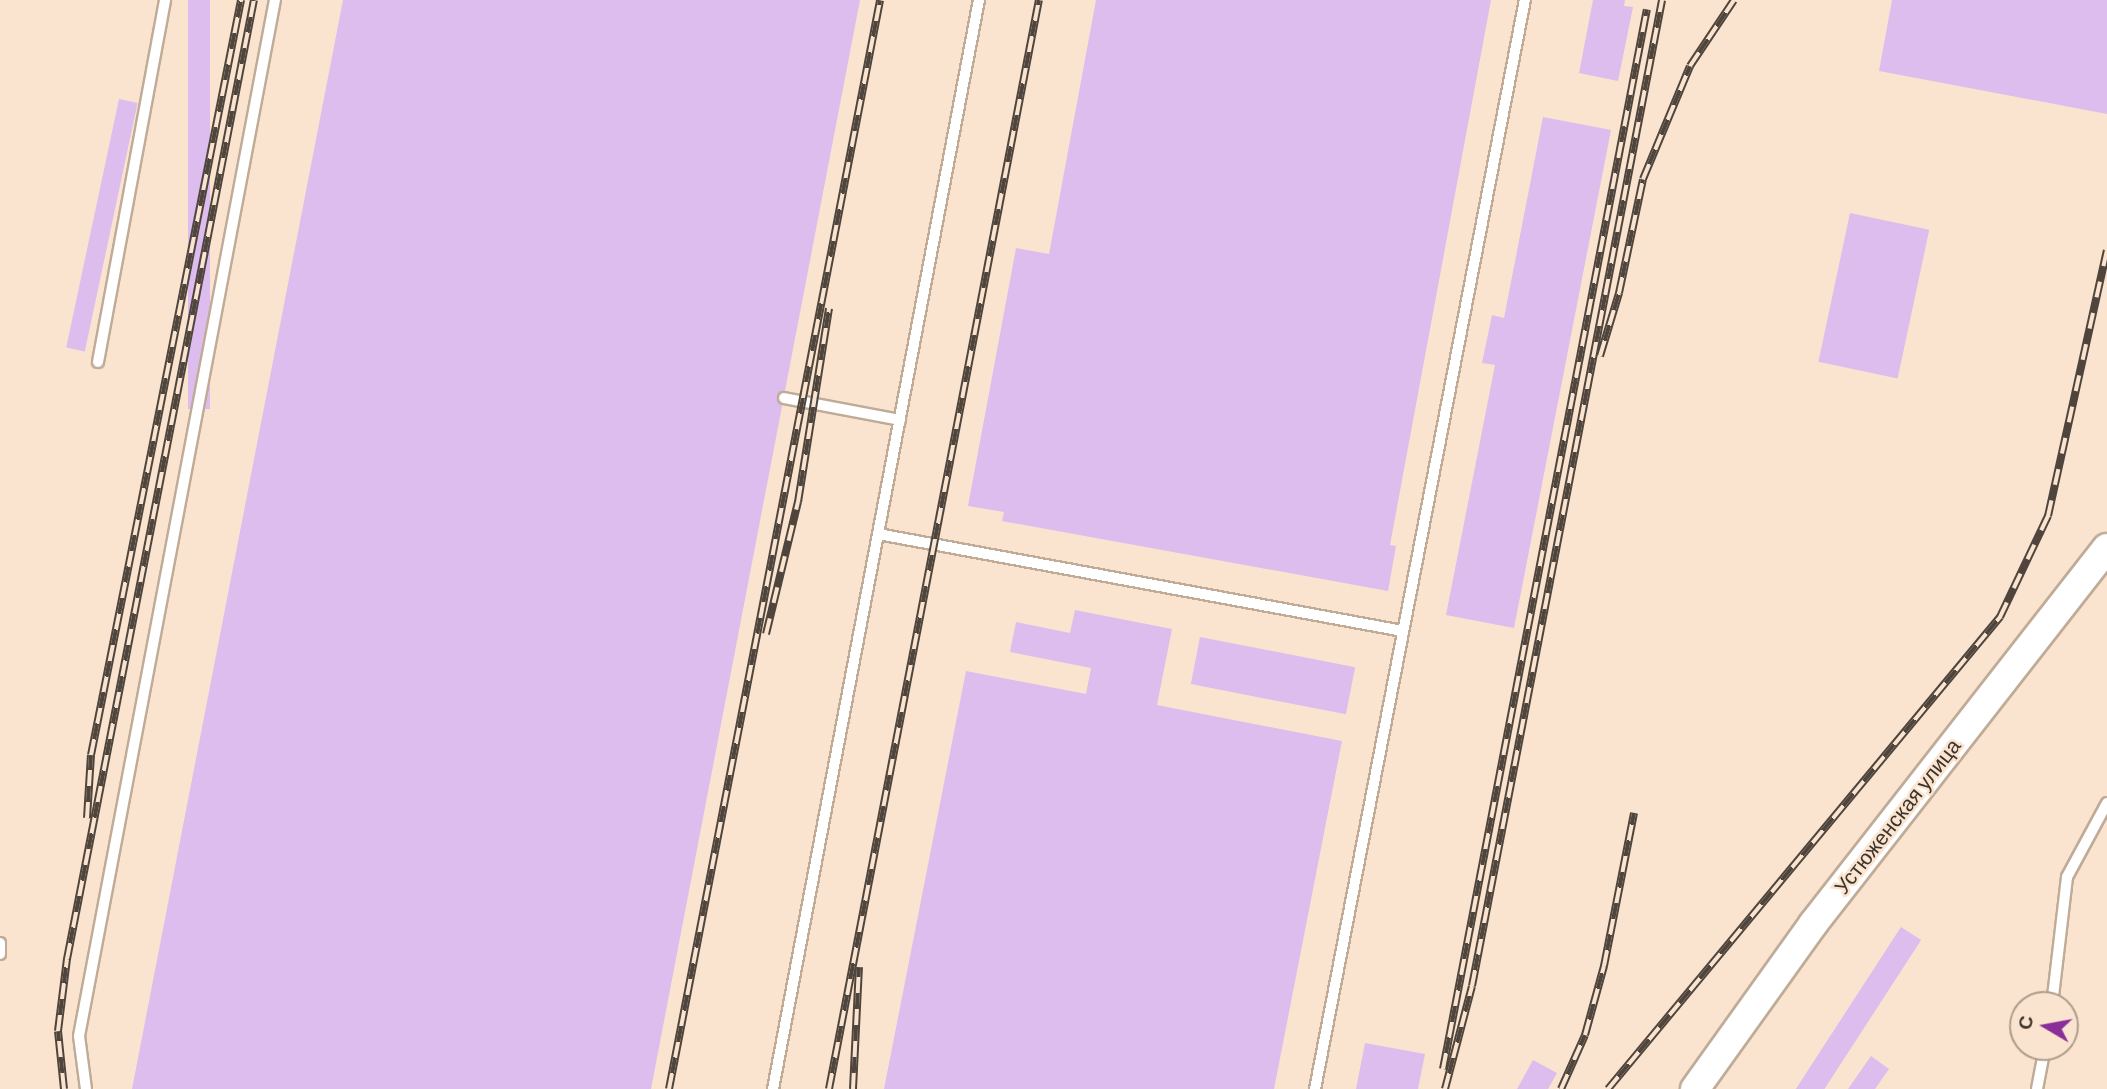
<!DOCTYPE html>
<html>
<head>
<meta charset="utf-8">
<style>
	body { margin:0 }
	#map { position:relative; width:2107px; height:1089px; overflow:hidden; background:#fae4cf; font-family:Barlow,sans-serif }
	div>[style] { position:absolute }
	.building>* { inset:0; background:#ddbdee; transform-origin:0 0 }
	.roads { filter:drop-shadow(2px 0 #bfab97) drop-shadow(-2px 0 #bfab97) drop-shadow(0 2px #bfab97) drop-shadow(0 -2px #bfab97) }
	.lane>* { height:10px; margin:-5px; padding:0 5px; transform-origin:5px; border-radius:5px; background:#fff }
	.secondary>* { height:28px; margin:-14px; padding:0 14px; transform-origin:14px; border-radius:14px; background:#fff }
	.rail>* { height:8px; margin-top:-4px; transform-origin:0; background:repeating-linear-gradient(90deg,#fae4cf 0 16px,#4f453c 0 32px); box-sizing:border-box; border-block:2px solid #4f453c }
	span { translate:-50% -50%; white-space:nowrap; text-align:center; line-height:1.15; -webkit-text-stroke:5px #fae4cf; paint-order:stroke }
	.street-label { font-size:21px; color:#3c332b }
	.north { position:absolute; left:2009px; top:991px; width:70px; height:70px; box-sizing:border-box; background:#fae4cf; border:2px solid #ae9d8d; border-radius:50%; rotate:280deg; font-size:19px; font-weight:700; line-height:28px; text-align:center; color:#3c332b }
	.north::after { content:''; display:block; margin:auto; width:24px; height:32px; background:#8a2f9a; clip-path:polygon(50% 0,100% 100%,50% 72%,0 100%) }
</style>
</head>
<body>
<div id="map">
	<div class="building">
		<div style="left:188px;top:0;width:22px;height:409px"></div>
		<div style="clip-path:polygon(343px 0,860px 0,651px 1089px,132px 1089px)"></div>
		<div style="clip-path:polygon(1096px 0,1491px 0,1390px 545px,1396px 546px,1388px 591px,1002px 521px,1004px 512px,968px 506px,1016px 248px,1049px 254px)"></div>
		<div style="clip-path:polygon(1593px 0,1625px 0,1624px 6px,1633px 7px,1618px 81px,1579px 73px)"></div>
		<div style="clip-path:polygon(1892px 0,2107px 0,2107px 114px,1879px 71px)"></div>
		<div style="left:119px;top:99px;width:19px;height:254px;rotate:12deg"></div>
		<div style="clip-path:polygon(1543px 117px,1611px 130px,1514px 628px,1446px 615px,1495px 365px,1482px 363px,1492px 315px,1504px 318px)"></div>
		<div style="left:1850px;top:213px;width:81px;height:152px;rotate:12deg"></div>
		<div style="clip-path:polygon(1075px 610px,1172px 629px,1157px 705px,1342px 741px,1274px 1089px,884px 1089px,966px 671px,1086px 694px,1091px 668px,1010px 652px,1016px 622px,1070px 633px)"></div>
		<div style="left:1200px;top:637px;width:158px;height:48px;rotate:11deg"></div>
		<div style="left:1901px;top:927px;width:24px;height:194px;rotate:33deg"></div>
		<div style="clip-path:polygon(1365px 1043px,1425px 1054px,1418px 1089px,1356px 1089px)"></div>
		<div style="clip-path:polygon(1871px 1056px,1889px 1069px,1875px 1089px,1848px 1089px)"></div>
		<div style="clip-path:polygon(1533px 1060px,1557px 1073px,1548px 1089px,1517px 1089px)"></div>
	</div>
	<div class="roads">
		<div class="lane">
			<div style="left:98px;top:362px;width:368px;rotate:-79.5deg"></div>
			<div style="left:784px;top:398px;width:118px;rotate:10.7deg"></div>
			<div style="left:878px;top:534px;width:534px;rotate:10.47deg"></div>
			<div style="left:0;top:943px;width:11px;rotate:90deg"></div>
			<div style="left:2052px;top:1005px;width:129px;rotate:-83.3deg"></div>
			<div style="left:2067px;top:877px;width:84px;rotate:-61.6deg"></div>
			<div style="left:86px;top:1089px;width:53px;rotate:-97.5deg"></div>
			<div style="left:79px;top:1036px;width:1054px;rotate:-79.29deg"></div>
			<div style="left:773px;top:1089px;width:1108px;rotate:-79.29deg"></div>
			<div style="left:1315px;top:1089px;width:1109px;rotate:-79.09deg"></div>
			<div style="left:2037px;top:1089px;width:43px;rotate:-79.2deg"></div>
		</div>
		<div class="secondary">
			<div style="left:1695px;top:1089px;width:203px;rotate:-54.4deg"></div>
			<div style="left:1813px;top:924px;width:477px;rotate:-52deg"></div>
		</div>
	</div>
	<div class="rail">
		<div style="left:1600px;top:356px;width:66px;rotate:-73.2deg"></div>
		<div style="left:1619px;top:293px;width:116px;rotate:-78.1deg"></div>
		<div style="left:1643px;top:179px;width:122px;rotate:-67.4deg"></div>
		<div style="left:1690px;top:66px;width:79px;rotate:-56.3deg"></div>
		<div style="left:766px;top:634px;width:136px;rotate:-76.4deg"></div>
		<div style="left:798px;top:502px;width:196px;rotate:-80.9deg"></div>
		<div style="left:87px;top:818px;width:63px;rotate:-86.4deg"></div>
		<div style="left:91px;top:755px;width:770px;rotate:-78.76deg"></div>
		<div style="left:1443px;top:1069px;width:1079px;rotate:-79.11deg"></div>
		<div style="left:64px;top:1089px;width:58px;rotate:-95.9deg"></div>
		<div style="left:58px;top:1031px;width:73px;rotate:-82.9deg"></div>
		<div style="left:67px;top:959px;width:977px;rotate:-78.97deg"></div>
		<div style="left:669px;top:1089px;width:1109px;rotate:-79.03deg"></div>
		<div style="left:829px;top:1089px;width:1109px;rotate:-79.09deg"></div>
		<div style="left:853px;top:1089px;width:122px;rotate:-87.2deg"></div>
		<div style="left:1445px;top:1089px;width:106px;rotate:-75.3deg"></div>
		<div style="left:1472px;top:986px;width:1004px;rotate:-79.09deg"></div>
		<div style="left:1561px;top:1089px;width:59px;rotate:-66deg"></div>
		<div style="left:1585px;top:1035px;width:72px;rotate:-74.6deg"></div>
		<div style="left:1604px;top:966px;width:156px;rotate:-78.9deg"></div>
		<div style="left:1608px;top:1089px;width:614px;rotate:-50.29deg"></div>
		<div style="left:2000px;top:617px;width:112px;rotate:-64.6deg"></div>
		<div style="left:2048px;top:516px;width:272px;rotate:-77.5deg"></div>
	</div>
	<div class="street-label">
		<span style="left:1897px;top:816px;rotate:-52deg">Устюженская улица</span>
	</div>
	<div class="north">С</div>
</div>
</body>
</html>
